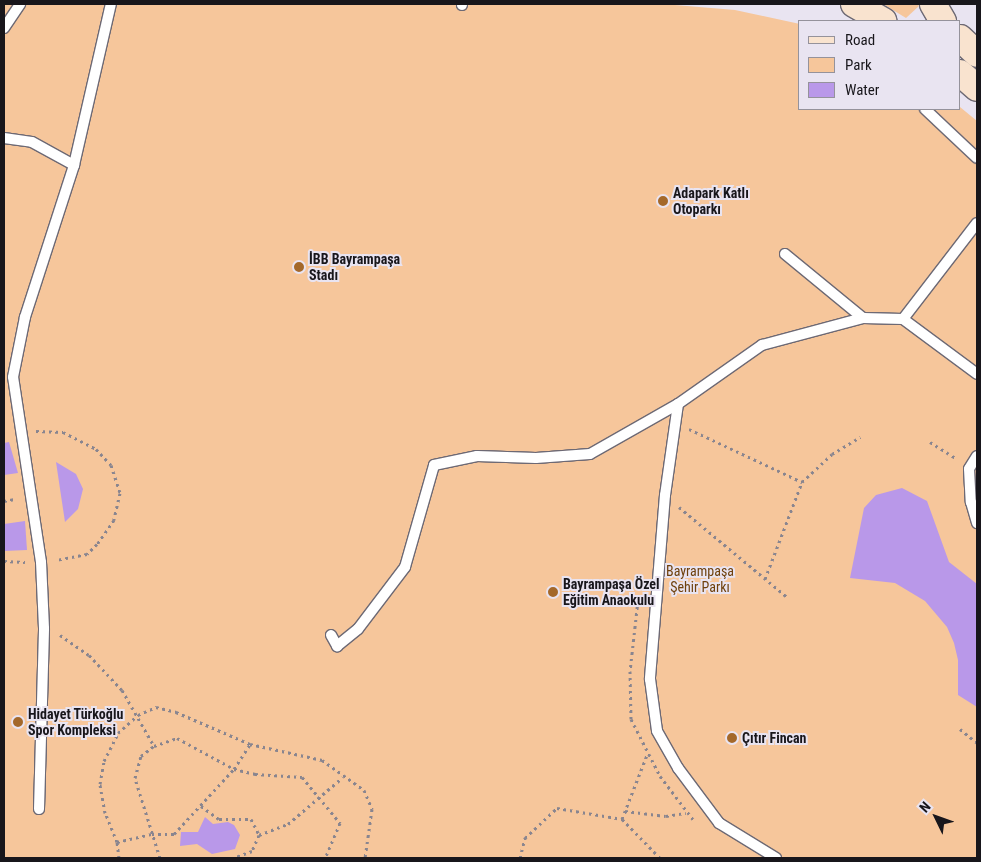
<!DOCTYPE html>
<html>
<head>
<meta charset="utf-8">
<style>
	body { margin:0 }
	#map { position:relative; width:981px; height:862px; overflow:hidden; background:#e9e4f1; font-family:"Roboto Condensed",sans-serif }
	div>[style] { position:absolute }
	.green>* { inset:0; background:#f6c69b }
	.water>* { inset:0; background:#b998e9 }
	.path>* { height:3px; margin-top:-1.5px; transform-origin:0; background:repeating-linear-gradient(90deg,#89858f 0 2.5px,transparent 0 6.5px) }
	.roads { filter:drop-shadow(1px 0 #6d6974) drop-shadow(-1px 0 #6d6974) drop-shadow(0 1px #6d6974) drop-shadow(0 -1px #6d6974) }
	.service>* { height:10px; margin:-5px; padding:0 5px; transform-origin:5px; border-radius:5px; background:#fff }
	.secondary>* { height:26px; margin:-13px; padding:0 13px; transform-origin:13px; border-radius:13px; background:#f9e3cf }
	.dots>* { width:14px; height:14px; translate:-50% -50%; box-sizing:border-box; border:2px solid #e9e4f1; border-radius:50% }
	span { translate:-50% -50%; white-space:nowrap; text-align:center; line-height:1.15; -webkit-text-stroke:4px #e9e4f1; paint-order:stroke }
	.poi-label { font-size:14px; color:#18161b; font-weight:700 }
	.left { translate:0 -50%; text-align:left }
	.park-label { font-size:14px; color:#6f410d }
	.frame { position:absolute; inset:0; border:5px solid #18161b; pointer-events:none }
	.legend { position:absolute; left:798px; top:20px; width:162px; height:90px; box-sizing:border-box; background:#e9e4f1; border:1px solid #95929b; margin:0; padding:6px 9px; list-style:none; font-size:15px; color:#18161b }
	.legend li { display:flex; align-items:center; gap:10px; height:25px }
	.legend b { width:25px; border:1px solid #95929b }
	.north { position:absolute; left:911px; top:792px; width:50px; height:50px; -webkit-text-stroke:4px #e9e4f1; paint-order:stroke; rotate:312deg; font-size:14px; font-weight:700; line-height:20px; text-align:center; color:#18161b }
	.north::after { content:''; display:block; margin:auto; width:18px; height:22px; background:#18161b; clip-path:polygon(50% 0,100% 100%,50% 72%,0 100%) }
</style>
</head>
<body>
<div id="map">
	<div class="green">
		<div style="clip-path:polygon(4px 4px,663px 4px,735px 10px,800px 24px,800px 109px,960px 107px,977px 121px,977px 858px,4px 858px)"></div>
		<div style="clip-path:polygon(883px 4px,918px 4px,919px 6px,906px 18px)"></div>
	</div>
	<div class="water">
		<div style="clip-path:polygon(9px 442px,18px 473px,4px 475px,4px 443px)"></div>
		<div style="clip-path:polygon(56px 462px,76px 474px,83px 489px,78px 509px,65px 522px)"></div>
		<div style="clip-path:polygon(902px 488px,927px 501px,949px 562px,977px 584px,977px 707px,958px 695px,958px 660px,954px 643px,947px 627px,925px 601px,895px 583px,850px 578px,864px 508px,876px 495px)"></div>
		<div style="clip-path:polygon(25px 521px,27px 550px,4px 551px,4px 524px)"></div>
		<div style="clip-path:polygon(205px 817px,213px 824px,228px 822px,234px 825px,240px 835px,235px 849px,212px 854px,197px 844px,180px 846px,181px 832px,198px 832px)"></div>
	</div>
	<div class="path">
		<div style="left:689px;top:429px;width:125px;rotate:25.1deg"></div>
		<div style="left:36px;top:431px;width:27px;rotate:2deg"></div>
		<div style="left:63px;top:432px;width:37px;rotate:27deg"></div>
		<div style="left:96px;top:449px;width:22px;rotate:47deg"></div>
		<div style="left:111px;top:465px;width:29px;rotate:72deg"></div>
		<div style="left:120px;top:493px;width:28px;rotate:103deg"></div>
		<div style="left:114px;top:520px;width:29px;rotate:125deg"></div>
		<div style="left:97px;top:544px;width:14px;rotate:135deg"></div>
		<div style="left:87px;top:554px;width:32px;rotate:169deg"></div>
		<div style="left:930px;top:442px;width:32px;rotate:32deg"></div>
		<div style="left:4px;top:501px;width:11px;rotate:-10deg"></div>
		<div style="left:679px;top:507px;width:141px;rotate:39.8deg"></div>
		<div style="left:4px;top:561px;width:21px;rotate:3deg"></div>
		<div style="left:765px;top:579px;width:104px;rotate:-69.1deg"></div>
		<div style="left:802px;top:482px;width:41px;rotate:-43deg"></div>
		<div style="left:832px;top:454px;width:33px;rotate:-31deg"></div>
		<div style="left:638px;top:600px;width:71px;rotate:96.4deg"></div>
		<div style="left:630px;top:671px;width:48px;rotate:88.8deg"></div>
		<div style="left:631px;top:719px;width:64px;rotate:63deg"></div>
		<div style="left:660px;top:776px;width:58px;rotate:52.7deg"></div>
		<div style="left:60px;top:635px;width:35px;rotate:35deg"></div>
		<div style="left:89px;top:655px;width:48px;rotate:46.7deg"></div>
		<div style="left:122px;top:690px;width:64px;rotate:60.3deg"></div>
		<div style="left:960px;top:729px;width:22px;rotate:39deg"></div>
		<div style="left:201px;top:806px;width:22px;rotate:36deg"></div>
		<div style="left:219px;top:819px;width:32px"></div>
		<div style="left:251px;top:819px;width:18px;rotate:63deg"></div>
		<div style="left:259px;top:835px;width:17px;rotate:114deg"></div>
		<div style="left:252px;top:851px;width:20px;rotate:160deg"></div>
		<div style="left:625px;top:811px;width:41px;rotate:7deg"></div>
		<div style="left:666px;top:816px;width:20px;rotate:-9deg"></div>
		<div style="left:622px;top:819px;width:69px;rotate:-68.7deg"></div>
		<div style="left:259px;top:835px;width:31px;rotate:-21deg"></div>
		<div style="left:288px;top:824px;width:72px;rotate:-40.5deg"></div>
		<div style="left:117px;top:842px;width:36px;rotate:-13deg"></div>
		<div style="left:152px;top:834px;width:22px"></div>
		<div style="left:174px;top:834px;width:88px;rotate:-47.3deg"></div>
		<div style="left:234px;top:769px;width:30px;rotate:-57deg"></div>
		<div style="left:119px;top:858px;width:16px;rotate:-97deg"></div>
		<div style="left:117px;top:842px;width:31px;rotate:-112deg"></div>
		<div style="left:105px;top:813px;width:29px;rotate:-100deg"></div>
		<div style="left:100px;top:784px;width:23px;rotate:-80deg"></div>
		<div style="left:104px;top:761px;width:31px;rotate:-63deg"></div>
		<div style="left:118px;top:733px;width:27px;rotate:-42deg"></div>
		<div style="left:138px;top:715px;width:20px;rotate:-24deg"></div>
		<div style="left:156px;top:707px;width:21px;rotate:14deg"></div>
		<div style="left:176px;top:712px;width:81px;rotate:23.4deg"></div>
		<div style="left:250px;top:744px;width:74px;rotate:12.5deg"></div>
		<div style="left:322px;top:760px;width:52px;rotate:35.5deg"></div>
		<div style="left:364px;top:790px;width:21px;rotate:67deg"></div>
		<div style="left:372px;top:809px;width:49px;rotate:98.1deg"></div>
		<div style="left:160px;top:858px;width:84px;rotate:-107.4deg"></div>
		<div style="left:135px;top:778px;width:23px;rotate:-75deg"></div>
		<div style="left:141px;top:756px;width:16px;rotate:-38deg"></div>
		<div style="left:154px;top:746px;width:24px;rotate:-19deg"></div>
		<div style="left:177px;top:738px;width:65px;rotate:28.5deg"></div>
		<div style="left:234px;top:769px;width:22px;rotate:13deg"></div>
		<div style="left:255px;top:774px;width:47px;rotate:3.7deg"></div>
		<div style="left:302px;top:777px;width:60px;rotate:50.4deg"></div>
		<div style="left:340px;top:823px;width:38px;rotate:113deg"></div>
		<div style="left:520px;top:858px;width:21px;rotate:-76deg"></div>
		<div style="left:525px;top:838px;width:44px;rotate:-43.2deg"></div>
		<div style="left:557px;top:808px;width:66px;rotate:9.6deg"></div>
		<div style="left:622px;top:819px;width:54px;rotate:45.7deg"></div>
	</div>
	<div class="roads">
		<div class="service">
			<div style="left:462px;top:5px;width:1px;rotate:-90deg"></div>
			<div style="left:4px;top:28px;width:29px;rotate:-56deg"></div>
			<div style="left:925px;top:109px;width:71px;rotate:43.3deg"></div>
			<div style="left:4px;top:138px;width:28px;rotate:8deg"></div>
			<div style="left:32px;top:142px;width:48px;rotate:28.7deg"></div>
			<div style="left:785px;top:254px;width:101px;rotate:39.4deg"></div>
			<div style="left:903px;top:319px;width:121px;rotate:-52.4deg"></div>
			<div style="left:678px;top:404px;width:92px;rotate:98.1deg"></div>
			<div style="left:665px;top:495px;width:185px;rotate:94.7deg"></div>
			<div style="left:650px;top:679px;width:52px;rotate:82.3deg"></div>
			<div style="left:657px;top:731px;width:43px;rotate:60.4deg"></div>
			<div style="left:678px;top:768px;width:69px;rotate:53.3deg"></div>
			<div style="left:719px;top:823px;width:67px;rotate:31.6deg"></div>
			<div style="left:977px;top:456px;width:15px;rotate:122deg"></div>
			<div style="left:969px;top:469px;width:33px;rotate:87deg"></div>
			<div style="left:971px;top:502px;width:22px;rotate:74deg"></div>
			<div style="left:331px;top:635px;width:13px;rotate:61deg"></div>
			<div style="left:337px;top:646px;width:27px;rotate:-39deg"></div>
			<div style="left:358px;top:629px;width:78px;rotate:-52.8deg"></div>
			<div style="left:405px;top:567px;width:106px;rotate:-74.1deg"></div>
			<div style="left:434px;top:465px;width:44px;rotate:-11.8deg"></div>
			<div style="left:477px;top:456px;width:59px;rotate:1.9deg"></div>
			<div style="left:536px;top:458px;width:54px;rotate:-4.2deg"></div>
			<div style="left:590px;top:454px;width:101px;rotate:-29.6deg"></div>
			<div style="left:678px;top:404px;width:103px;rotate:-35.1deg"></div>
			<div style="left:762px;top:345px;width:105px;rotate:-15deg"></div>
			<div style="left:863px;top:318px;width:40px;rotate:1.4deg"></div>
			<div style="left:903px;top:319px;width:92px;rotate:36.6deg"></div>
			<div style="left:39px;top:809px;width:181px;rotate:-88.4deg"></div>
			<div style="left:44px;top:628px;width:66px;rotate:-92.6deg"></div>
			<div style="left:41px;top:562px;width:187px;rotate:-98.6deg"></div>
			<div style="left:13px;top:377px;width:61px;rotate:-78.7deg"></div>
			<div style="left:25px;top:317px;width:160px;rotate:-72.1deg"></div>
			<div style="left:74px;top:165px;width:165px;rotate:-77.1deg"></div>
		</div>
		<div class="secondary">
			<div style="left:854px;top:4px;width:34px;rotate:30deg"></div>
			<div style="left:933px;top:4px;width:20px;rotate:60deg"></div>
			<div style="left:960px;top:38px;width:23px;rotate:43deg"></div>
			<div style="left:960px;top:73px;width:23px;rotate:41deg"></div>
		</div>
	</div>
	<div class="dots">
		<div style="left:663px;top:201px;background:#a4682a"></div>
		<div style="left:299px;top:267px;background:#a4682a"></div>
		<div style="left:553px;top:592px;background:#a4682a"></div>
		<div style="left:18px;top:722px;background:#a4682a"></div>
		<div style="left:732px;top:738px;background:#a4682a"></div>
	</div>
	<div class="poi-label">
		<span class="left" style="left:673px;top:201px">Adapark Katlı<br>Otoparkı</span>
		<span class="left" style="left:309px;top:267px">İBB Bayrampaşa<br>Stadı</span>
		<span class="left" style="left:563px;top:592px">Bayrampaşa Özel<br>Eğitim Anaokulu</span>
		<span class="left" style="left:28px;top:722px">Hidayet Türkoğlu<br>Spor Kompleksi</span>
		<span class="left" style="left:742px;top:738px">Çıtır Fincan</span>
	</div>
	<div class="park-label">
		<span style="left:700px;top:579px">Bayrampaşa<br>Şehir Parkı</span>
	</div>
	<div class="frame"></div>
	<ul class="legend">
	<li><b style="height:6px;background:#f9e3cf"></b>Road</li>
	<li><b style="height:14px;background:#f6c69b"></b>Park</li>
	<li><b style="height:14px;background:#b998e9"></b>Water</li>
	</ul>
	<div class="north">N</div>
</div>
</body>
</html>
